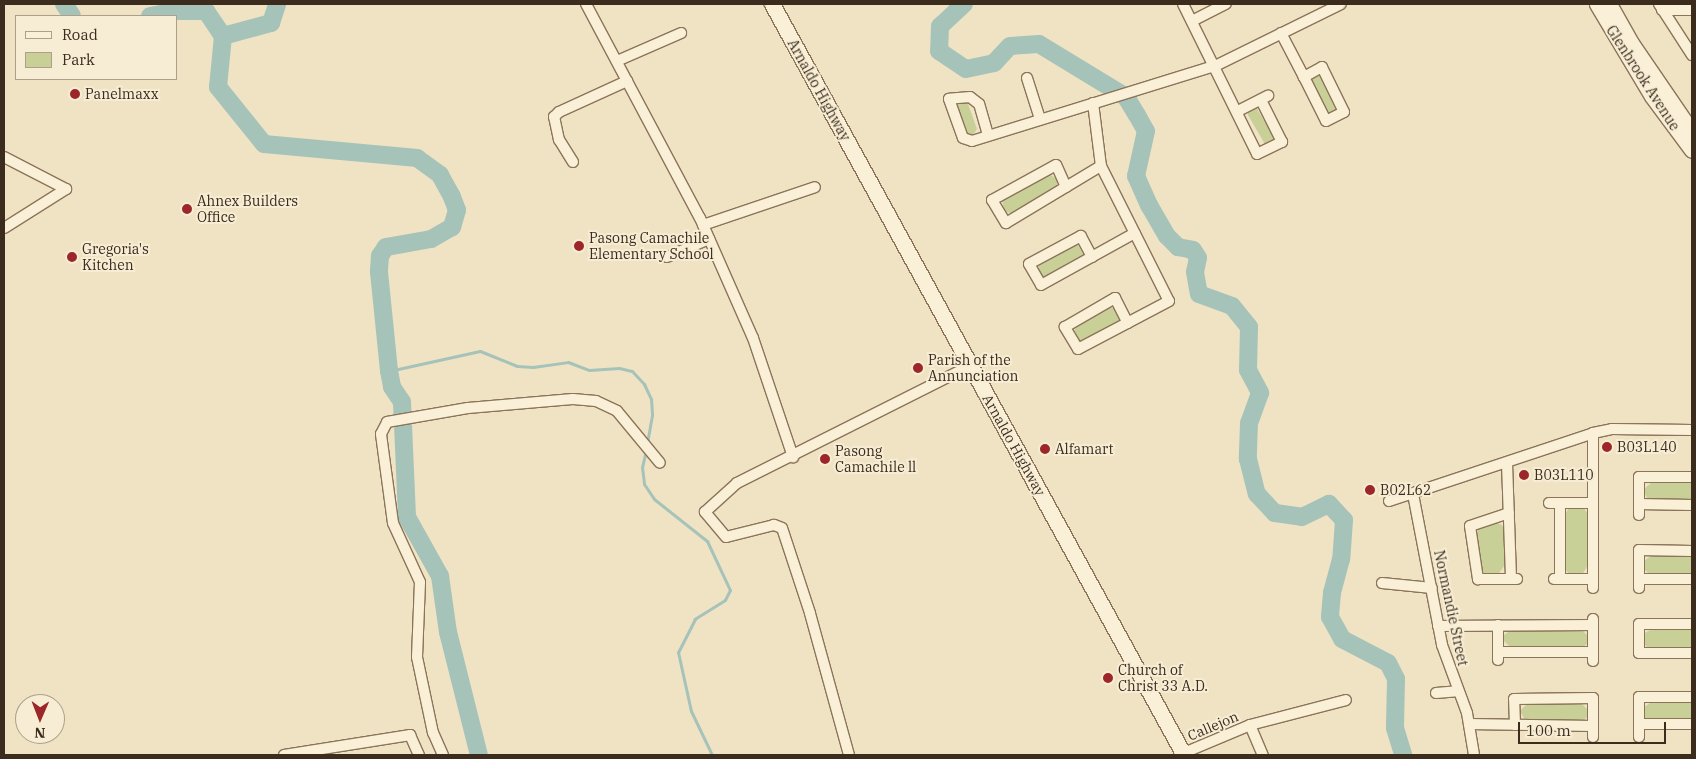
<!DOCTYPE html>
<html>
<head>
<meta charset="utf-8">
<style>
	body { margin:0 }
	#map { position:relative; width:1696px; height:759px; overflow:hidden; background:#f0e3c4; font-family:"IBM Plex Serif",serif }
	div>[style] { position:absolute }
	.green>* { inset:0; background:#c8cf97 }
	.stream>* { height:3px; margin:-1.5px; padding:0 1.5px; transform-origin:1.5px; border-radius:1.5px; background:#a6c3ba }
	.river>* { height:18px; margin:-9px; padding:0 9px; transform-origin:9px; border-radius:9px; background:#a6c3ba }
	.roads { filter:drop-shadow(1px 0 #8b7459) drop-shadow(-1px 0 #8b7459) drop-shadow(0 1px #8b7459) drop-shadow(0 -1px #8b7459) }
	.street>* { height:10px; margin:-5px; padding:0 5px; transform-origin:5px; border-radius:5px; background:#faf0d8 }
	.secondary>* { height:15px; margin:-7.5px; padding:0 7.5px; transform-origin:7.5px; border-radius:7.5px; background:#faf0d8 }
	.dots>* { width:14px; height:14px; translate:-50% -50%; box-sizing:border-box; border:2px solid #f7edd4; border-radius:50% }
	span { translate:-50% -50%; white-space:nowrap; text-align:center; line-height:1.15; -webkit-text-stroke:4px #f7edd4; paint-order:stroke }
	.street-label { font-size:14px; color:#3b2c1e }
	.poi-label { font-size:14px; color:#3b2c1e }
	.left { translate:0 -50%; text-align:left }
	.frame { position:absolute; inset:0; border:5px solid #3b2c1e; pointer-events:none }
	.legend { position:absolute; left:15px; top:15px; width:162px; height:65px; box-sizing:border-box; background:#f7edd4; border:1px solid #aca08b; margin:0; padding:6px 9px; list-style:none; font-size:15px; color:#3b2c1e }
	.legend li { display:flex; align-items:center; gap:10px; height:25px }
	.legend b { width:25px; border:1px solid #aca08b }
	.north { position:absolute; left:15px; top:694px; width:50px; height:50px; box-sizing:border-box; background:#f7edd4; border:1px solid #aca08b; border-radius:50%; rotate:181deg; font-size:14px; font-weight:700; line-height:20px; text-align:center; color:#3b2c1e }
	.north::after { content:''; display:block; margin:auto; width:18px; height:22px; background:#9d2728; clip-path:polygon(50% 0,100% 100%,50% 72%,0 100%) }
	.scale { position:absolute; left:1518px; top:722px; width:148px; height:22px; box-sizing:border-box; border:2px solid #3b2c1e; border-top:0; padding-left:6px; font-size:15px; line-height:18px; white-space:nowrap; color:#3b2c1e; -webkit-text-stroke:4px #f7edd4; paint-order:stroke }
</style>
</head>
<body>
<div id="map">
	<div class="green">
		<div style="clip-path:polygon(1316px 75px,1321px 77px,1336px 111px,1327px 113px,1310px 81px)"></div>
		<div style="clip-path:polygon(967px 101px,977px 129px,973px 135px,967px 134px,956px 105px)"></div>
		<div style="clip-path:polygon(1256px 107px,1274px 138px,1273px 142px,1266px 146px,1248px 115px,1248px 111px)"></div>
		<div style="clip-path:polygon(1049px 174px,1057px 179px,1057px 189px,1013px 214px,1004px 211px,1002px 199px)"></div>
		<div style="clip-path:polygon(1076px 242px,1085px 257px,1046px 278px,1040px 275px,1038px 263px)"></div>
		<div style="clip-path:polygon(1109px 308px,1115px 308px,1120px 322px,1082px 342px,1076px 339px,1073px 333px,1077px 325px)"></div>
		<div style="clip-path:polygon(1651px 483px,1692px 483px,1692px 501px,1648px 500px,1643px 490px)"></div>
		<div style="clip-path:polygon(1570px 506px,1582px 506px,1589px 515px,1588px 565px,1582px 575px,1569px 574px,1564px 568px,1564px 516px)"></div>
		<div style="clip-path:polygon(1494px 522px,1502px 525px,1505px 532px,1504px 566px,1497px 576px,1485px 575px,1480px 569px,1476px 534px,1479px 527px)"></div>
		<div style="clip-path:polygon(1651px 556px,1692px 556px,1692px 574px,1648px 573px,1644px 569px,1644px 561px)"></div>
		<div style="clip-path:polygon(1511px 630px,1582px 630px,1588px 636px,1589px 642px,1582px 648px,1511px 648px,1503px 640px,1504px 635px)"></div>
		<div style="clip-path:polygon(1650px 630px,1692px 630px,1692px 648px,1647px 647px,1643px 643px,1643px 634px)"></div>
		<div style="clip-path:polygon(1528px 703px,1582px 704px,1588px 710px,1588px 716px,1582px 722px,1525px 720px,1520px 711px)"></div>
		<div style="clip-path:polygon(1650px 703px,1692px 703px,1692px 721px,1647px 720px,1643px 716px,1644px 707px)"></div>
	</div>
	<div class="stream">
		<div style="left:389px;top:371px;width:93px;rotate:-12.4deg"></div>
		<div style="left:480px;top:351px;width:40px;rotate:22deg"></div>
		<div style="left:517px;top:366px;width:16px;rotate:4deg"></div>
		<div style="left:533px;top:367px;width:35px;rotate:-8deg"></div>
		<div style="left:568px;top:362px;width:22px;rotate:21deg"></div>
		<div style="left:589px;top:370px;width:30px;rotate:-4deg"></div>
		<div style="left:619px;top:368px;width:13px;rotate:13deg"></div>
		<div style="left:632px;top:371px;width:18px;rotate:47deg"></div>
		<div style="left:644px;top:384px;width:17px;rotate:65deg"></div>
		<div style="left:651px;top:399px;width:16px;rotate:86deg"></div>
		<div style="left:652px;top:415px;width:28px;rotate:100deg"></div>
		<div style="left:646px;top:450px;width:17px;rotate:103deg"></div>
		<div style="left:642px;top:467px;width:17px;rotate:83deg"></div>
		<div style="left:644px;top:484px;width:18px;rotate:56deg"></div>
		<div style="left:654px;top:499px;width:68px;rotate:38.4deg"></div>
		<div style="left:707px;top:541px;width:54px;rotate:64.9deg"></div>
		<div style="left:730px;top:590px;width:11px;rotate:117deg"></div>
		<div style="left:725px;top:600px;width:36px;rotate:148deg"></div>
		<div style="left:695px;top:619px;width:37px;rotate:117deg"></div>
		<div style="left:678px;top:652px;width:60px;rotate:77.6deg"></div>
		<div style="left:691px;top:711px;width:49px;rotate:64.5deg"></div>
	</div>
	<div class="river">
		<div style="left:64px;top:4px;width:14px;rotate:56deg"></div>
		<div style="left:964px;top:4px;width:33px;rotate:137deg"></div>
		<div style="left:940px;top:26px;width:25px;rotate:92deg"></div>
		<div style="left:939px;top:51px;width:32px;rotate:34deg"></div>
		<div style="left:966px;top:69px;width:29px;rotate:-12deg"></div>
		<div style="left:994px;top:63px;width:23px;rotate:-47deg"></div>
		<div style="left:1010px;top:46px;width:29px;rotate:-4deg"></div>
		<div style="left:1039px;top:44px;width:102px;rotate:31.3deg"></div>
		<div style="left:1126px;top:97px;width:21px;rotate:59deg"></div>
		<div style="left:1137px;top:115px;width:18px;rotate:61deg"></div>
		<div style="left:1146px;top:131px;width:46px;rotate:102.5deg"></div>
		<div style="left:1136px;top:176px;width:32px;rotate:66deg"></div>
		<div style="left:1149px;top:205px;width:36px;rotate:60deg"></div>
		<div style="left:1167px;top:236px;width:16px;rotate:45deg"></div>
		<div style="left:1178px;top:247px;width:15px;rotate:11deg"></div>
		<div style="left:1193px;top:250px;width:9px;rotate:58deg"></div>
		<div style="left:1198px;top:258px;width:14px;rotate:102deg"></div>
		<div style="left:1195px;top:272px;width:22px;rotate:80deg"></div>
		<div style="left:1199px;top:294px;width:35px;rotate:20deg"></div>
		<div style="left:1232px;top:306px;width:27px;rotate:51deg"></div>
		<div style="left:1249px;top:327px;width:43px;rotate:91.3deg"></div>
		<div style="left:1248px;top:370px;width:26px;rotate:62deg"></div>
		<div style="left:1260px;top:393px;width:32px;rotate:110deg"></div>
		<div style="left:1249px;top:423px;width:36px;rotate:92deg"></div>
		<div style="left:1248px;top:459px;width:36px;rotate:76deg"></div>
		<div style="left:1257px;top:494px;width:26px;rotate:47deg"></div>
		<div style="left:1275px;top:513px;width:27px;rotate:8deg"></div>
		<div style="left:1302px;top:517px;width:30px;rotate:-26deg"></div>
		<div style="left:1329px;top:504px;width:22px;rotate:47deg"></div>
		<div style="left:1344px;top:520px;width:39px;rotate:94deg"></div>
		<div style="left:1341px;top:559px;width:35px;rotate:105deg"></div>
		<div style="left:1332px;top:593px;width:24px;rotate:95deg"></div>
		<div style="left:1330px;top:617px;width:25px;rotate:61deg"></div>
		<div style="left:1342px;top:639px;width:52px;rotate:27.6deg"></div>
		<div style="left:1388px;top:663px;width:18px;rotate:63deg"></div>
		<div style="left:1396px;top:679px;width:49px;rotate:91.2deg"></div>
		<div style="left:1395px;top:728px;width:28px;rotate:73deg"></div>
		<div style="left:150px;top:16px;width:25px;rotate:-11deg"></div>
		<div style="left:175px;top:11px;width:31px"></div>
		<div style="left:206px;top:11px;width:30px;rotate:56deg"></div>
		<div style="left:223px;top:36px;width:51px;rotate:95.6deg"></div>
		<div style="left:218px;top:87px;width:73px;rotate:51.1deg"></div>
		<div style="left:264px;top:144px;width:154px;rotate:5.2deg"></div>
		<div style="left:417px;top:158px;width:29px;rotate:36deg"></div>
		<div style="left:440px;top:175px;width:25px;rotate:61deg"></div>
		<div style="left:452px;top:197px;width:14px;rotate:69deg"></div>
		<div style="left:457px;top:210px;width:18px;rotate:106deg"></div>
		<div style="left:452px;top:227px;width:24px;rotate:150deg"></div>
		<div style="left:431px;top:239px;width:46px;rotate:169.9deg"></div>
		<div style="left:386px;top:247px;width:11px;rotate:124deg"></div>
		<div style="left:380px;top:256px;width:16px;rotate:94deg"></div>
		<div style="left:379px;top:272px;width:100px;rotate:84.2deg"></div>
		<div style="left:389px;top:371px;width:16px;rotate:79deg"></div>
		<div style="left:392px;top:387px;width:18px;rotate:56deg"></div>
		<div style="left:402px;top:402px;width:115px;rotate:87.5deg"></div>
		<div style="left:407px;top:517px;width:68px;rotate:60.8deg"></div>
		<div style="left:440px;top:576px;width:57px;rotate:81.9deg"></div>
		<div style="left:448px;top:632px;width:127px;rotate:75.9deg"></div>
		<div style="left:223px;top:36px;width:50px;rotate:-15.2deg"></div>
		<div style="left:271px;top:23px;width:20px;rotate:-72deg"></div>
	</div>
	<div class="roads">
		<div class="street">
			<div style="left:586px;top:4px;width:242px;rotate:62deg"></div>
			<div style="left:700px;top:218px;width:131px;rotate:66.2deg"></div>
			<div style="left:753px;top:338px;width:126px;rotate:71.4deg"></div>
			<div style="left:1183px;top:4px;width:167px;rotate:63.7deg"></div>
			<div style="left:1257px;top:154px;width:28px;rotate:-26deg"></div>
			<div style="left:1282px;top:142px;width:47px;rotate:-116.6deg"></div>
			<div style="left:1659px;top:4px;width:61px;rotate:57.1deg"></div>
			<div style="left:1662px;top:10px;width:30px"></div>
			<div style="left:1192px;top:21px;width:38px;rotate:-27deg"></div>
			<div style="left:1281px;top:33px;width:50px;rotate:62.4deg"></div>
			<div style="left:1304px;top:77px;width:49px;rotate:63.4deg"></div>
			<div style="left:1326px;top:121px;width:20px;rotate:-27deg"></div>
			<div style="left:1344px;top:112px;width:50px;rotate:-116.1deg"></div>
			<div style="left:1322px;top:67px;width:21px;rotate:151deg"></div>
			<div style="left:617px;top:61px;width:70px;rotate:-23.6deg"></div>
			<div style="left:1027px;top:78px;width:43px;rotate:72.4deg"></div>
			<div style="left:1093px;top:103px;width:64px;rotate:82.8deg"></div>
			<div style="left:1101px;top:166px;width:151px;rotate:63.3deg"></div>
			<div style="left:1169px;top:301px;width:103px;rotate:152.2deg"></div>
			<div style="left:1078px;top:349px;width:26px;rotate:-121deg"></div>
			<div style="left:1065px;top:327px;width:58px;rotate:-30.1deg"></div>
			<div style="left:1115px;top:298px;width:28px;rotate:63deg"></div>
			<div style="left:1238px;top:111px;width:34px;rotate:-27deg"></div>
			<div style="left:988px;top:135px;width:32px;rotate:-106deg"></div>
			<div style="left:979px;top:104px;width:11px;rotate:-142deg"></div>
			<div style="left:970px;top:97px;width:21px;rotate:175deg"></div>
			<div style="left:949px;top:99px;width:41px;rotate:70.3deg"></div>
			<div style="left:963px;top:138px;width:9px;rotate:18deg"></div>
			<div style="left:972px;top:141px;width:254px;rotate:-17.2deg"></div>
			<div style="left:1215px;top:66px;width:140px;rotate:-26.2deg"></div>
			<div style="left:4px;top:157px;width:70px;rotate:27.3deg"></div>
			<div style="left:66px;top:189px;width:73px;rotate:147.8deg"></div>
			<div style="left:573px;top:162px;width:26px;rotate:-122deg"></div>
			<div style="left:559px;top:140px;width:24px;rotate:-102deg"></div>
			<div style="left:554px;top:117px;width:7px;rotate:-45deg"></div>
			<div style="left:559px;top:112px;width:75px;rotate:-24.5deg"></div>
			<div style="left:1066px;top:187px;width:24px;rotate:-114deg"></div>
			<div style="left:1056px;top:165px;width:73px;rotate:151.3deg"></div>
			<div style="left:992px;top:200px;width:27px;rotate:59deg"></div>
			<div style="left:1006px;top:223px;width:111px;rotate:-31deg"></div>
			<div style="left:703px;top:225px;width:118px;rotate:-18.7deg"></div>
			<div style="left:667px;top:257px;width:46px;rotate:-23.2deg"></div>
			<div style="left:1092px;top:257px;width:24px;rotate:-118deg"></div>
			<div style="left:1081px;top:236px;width:59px;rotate:151.7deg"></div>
			<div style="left:1029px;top:264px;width:24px;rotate:60deg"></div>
			<div style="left:1041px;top:285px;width:107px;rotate:-29deg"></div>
			<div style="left:1593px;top:433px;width:155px;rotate:90deg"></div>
			<div style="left:1507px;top:463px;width:116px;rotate:88deg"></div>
			<div style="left:1413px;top:494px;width:154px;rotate:79.1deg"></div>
			<div style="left:1442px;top:645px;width:72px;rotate:69.8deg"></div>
			<div style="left:1467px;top:713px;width:43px;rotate:80.5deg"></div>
			<div style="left:1389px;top:501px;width:215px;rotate:-18.4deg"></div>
			<div style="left:1593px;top:433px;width:19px;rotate:-12deg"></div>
			<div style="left:1612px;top:429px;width:80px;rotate:0.7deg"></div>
			<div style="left:1549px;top:503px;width:44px"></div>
			<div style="left:1639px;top:504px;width:53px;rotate:1.1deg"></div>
			<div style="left:1509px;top:513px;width:41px;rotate:161.6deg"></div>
			<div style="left:1470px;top:526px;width:54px;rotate:81.4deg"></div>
			<div style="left:1478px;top:579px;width:39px"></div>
			<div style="left:1639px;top:515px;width:38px;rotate:-90deg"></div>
			<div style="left:1639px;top:477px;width:53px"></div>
			<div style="left:1554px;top:579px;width:39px"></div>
			<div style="left:1560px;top:579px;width:76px;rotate:-90deg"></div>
			<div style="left:1639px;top:579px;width:53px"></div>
			<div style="left:1382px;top:583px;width:50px;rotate:5.7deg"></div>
			<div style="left:1639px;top:588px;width:38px;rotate:-90deg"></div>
			<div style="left:1639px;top:550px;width:53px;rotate:1.1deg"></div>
			<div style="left:1593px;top:619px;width:42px;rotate:90deg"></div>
			<div style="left:1692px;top:624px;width:53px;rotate:180deg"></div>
			<div style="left:1639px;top:624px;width:29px;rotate:90deg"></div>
			<div style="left:1639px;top:653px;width:53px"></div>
			<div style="left:1498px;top:625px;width:35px;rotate:90deg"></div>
			<div style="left:1438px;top:626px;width:155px;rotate:-0.4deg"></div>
			<div style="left:1498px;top:652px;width:95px"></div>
			<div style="left:1436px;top:693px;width:21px;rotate:-5deg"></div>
			<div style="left:1469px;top:724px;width:124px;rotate:0.9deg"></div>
			<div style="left:1639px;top:724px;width:53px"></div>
			<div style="left:1250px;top:725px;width:99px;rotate:-14.6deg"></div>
			<div style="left:1515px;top:725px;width:26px;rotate:-92deg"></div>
			<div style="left:1514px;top:699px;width:79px;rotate:-0.7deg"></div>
			<div style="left:1593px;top:698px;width:39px;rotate:90deg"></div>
			<div style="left:1639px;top:737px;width:40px;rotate:-90deg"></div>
			<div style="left:1639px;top:697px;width:53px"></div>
			<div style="left:284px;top:755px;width:128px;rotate:-9deg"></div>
			<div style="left:410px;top:735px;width:22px;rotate:66deg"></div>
			<div style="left:443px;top:755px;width:24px;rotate:-114deg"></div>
			<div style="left:433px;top:733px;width:78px;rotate:-101.9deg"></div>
			<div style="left:417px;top:657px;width:75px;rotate:-87.7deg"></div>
			<div style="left:420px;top:582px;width:65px;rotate:-114.6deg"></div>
			<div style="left:393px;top:523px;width:90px;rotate:-97.7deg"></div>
			<div style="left:381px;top:434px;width:13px;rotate:-63deg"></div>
			<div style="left:387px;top:422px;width:82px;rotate:-9.8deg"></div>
			<div style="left:468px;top:408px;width:105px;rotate:-4.9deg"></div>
			<div style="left:573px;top:399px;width:23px;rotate:5deg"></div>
			<div style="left:596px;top:401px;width:23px;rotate:25deg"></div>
			<div style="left:617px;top:411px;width:67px;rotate:50.4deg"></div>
			<div style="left:849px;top:755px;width:147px;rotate:-105.4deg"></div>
			<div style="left:810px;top:613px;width:89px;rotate:-108.2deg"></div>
			<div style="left:782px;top:528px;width:9px;rotate:-159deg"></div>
			<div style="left:774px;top:525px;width:49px;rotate:166deg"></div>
			<div style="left:726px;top:537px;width:33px;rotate:-130deg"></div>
			<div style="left:705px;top:512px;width:43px;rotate:-42.2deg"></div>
			<div style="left:737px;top:483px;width:261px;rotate:-26.7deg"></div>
			<div style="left:1179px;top:755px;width:77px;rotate:-22.9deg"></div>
			<div style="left:1250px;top:725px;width:33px;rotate:67deg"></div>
		</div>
		<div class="secondary">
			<div style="left:772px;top:4px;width:857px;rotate:61.25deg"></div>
			<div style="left:1597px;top:4px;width:107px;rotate:59.1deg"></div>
			<div style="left:1652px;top:96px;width:67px;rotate:53.5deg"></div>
			<div style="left:1609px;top:4px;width:45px;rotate:60.6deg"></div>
			<div style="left:1631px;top:43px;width:108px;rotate:55.6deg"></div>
		</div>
	</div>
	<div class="dots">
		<div style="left:75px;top:94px;background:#9d2728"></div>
		<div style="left:187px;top:209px;background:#9d2728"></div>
		<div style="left:579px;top:246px;background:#9d2728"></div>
		<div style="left:72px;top:257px;background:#9d2728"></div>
		<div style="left:918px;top:368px;background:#9d2728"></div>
		<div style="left:1607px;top:447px;background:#9d2728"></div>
		<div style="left:1045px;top:449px;background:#9d2728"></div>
		<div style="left:825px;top:459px;background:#9d2728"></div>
		<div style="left:1524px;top:475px;background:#9d2728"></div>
		<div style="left:1370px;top:490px;background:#9d2728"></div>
		<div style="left:1108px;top:678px;background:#9d2728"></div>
	</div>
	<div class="street-label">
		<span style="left:1643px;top:78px;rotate:57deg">Glenbrook Avenue</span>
		<span style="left:819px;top:90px;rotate:61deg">Arnaldo Highway</span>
		<span style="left:1014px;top:445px;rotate:61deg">Arnaldo Highway</span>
		<span style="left:1451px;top:608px;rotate:78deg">Normandie Street</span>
		<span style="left:1213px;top:726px;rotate:-23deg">Callejon</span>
	</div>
	<div class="poi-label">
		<span class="left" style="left:85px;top:94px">Panelmaxx</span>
		<span class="left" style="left:197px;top:209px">Ahnex Builders<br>Office</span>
		<span class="left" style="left:589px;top:246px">Pasong Camachile<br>Elementary School</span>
		<span class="left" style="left:82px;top:257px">Gregoria's<br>Kitchen</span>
		<span class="left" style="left:928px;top:368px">Parish of the<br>Annunciation</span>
		<span class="left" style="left:1617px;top:447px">B03L140</span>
		<span class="left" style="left:1055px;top:449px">Alfamart</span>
		<span class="left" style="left:835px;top:459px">Pasong<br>Camachile ll</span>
		<span class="left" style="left:1534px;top:475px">B03L110</span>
		<span class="left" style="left:1380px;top:490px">B02L62</span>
		<span class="left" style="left:1118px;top:678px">Church of<br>Christ 33 A.D.</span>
	</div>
	<div class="frame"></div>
	<ul class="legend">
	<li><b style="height:6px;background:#faf0d8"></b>Road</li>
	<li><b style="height:14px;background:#c8cf97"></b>Park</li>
	</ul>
	<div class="north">N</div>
	<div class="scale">100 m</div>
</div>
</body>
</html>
